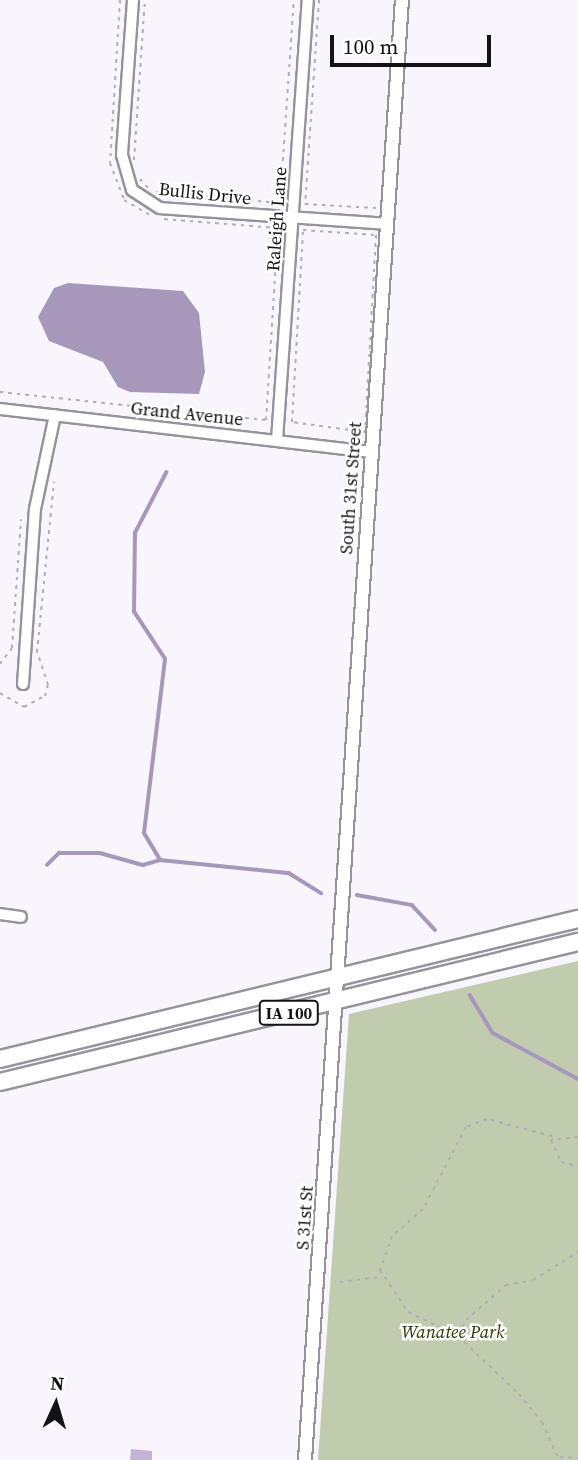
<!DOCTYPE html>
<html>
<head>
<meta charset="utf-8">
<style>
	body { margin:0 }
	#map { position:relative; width:578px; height:1460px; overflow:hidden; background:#f8f5fd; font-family:"Source Serif 4",serif }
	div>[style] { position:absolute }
	.green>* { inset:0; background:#c1ccaf }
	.water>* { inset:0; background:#a698ba }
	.stream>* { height:3.5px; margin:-1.75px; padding:0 1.75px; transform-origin:1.75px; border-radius:1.75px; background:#a698ba }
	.building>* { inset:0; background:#c2b4d7 }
	.path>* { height:2px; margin-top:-1px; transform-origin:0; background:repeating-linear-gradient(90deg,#b0adb4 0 3.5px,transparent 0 8.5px) }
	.roads { filter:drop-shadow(2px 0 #96939b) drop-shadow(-2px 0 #96939b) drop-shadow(0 2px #96939b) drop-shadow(0 -2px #96939b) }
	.minor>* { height:10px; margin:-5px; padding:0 5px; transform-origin:5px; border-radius:5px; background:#fff }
	.tertiary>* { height:12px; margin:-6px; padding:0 6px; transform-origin:6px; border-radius:6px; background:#fff }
	.trunk>* { height:16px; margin:-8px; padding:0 8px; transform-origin:8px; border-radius:8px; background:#fff }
	span { translate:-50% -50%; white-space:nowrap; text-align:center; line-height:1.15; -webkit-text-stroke:5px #fff; paint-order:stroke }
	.shield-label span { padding:2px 5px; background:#fff; border:2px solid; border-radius:5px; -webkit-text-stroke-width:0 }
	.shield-label { font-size:16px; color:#131215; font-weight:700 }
	.street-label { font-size:18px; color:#131215 }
	.park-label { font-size:18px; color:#2a3900; font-style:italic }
	.north { position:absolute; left:21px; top:1369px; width:70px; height:70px; -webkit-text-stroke:5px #fff; paint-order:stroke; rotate:4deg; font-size:19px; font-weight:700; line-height:28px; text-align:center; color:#131215 }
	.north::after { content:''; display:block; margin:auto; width:24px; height:32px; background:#131215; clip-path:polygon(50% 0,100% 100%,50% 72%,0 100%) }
	.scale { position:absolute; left:330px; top:35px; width:161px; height:32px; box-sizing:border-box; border:4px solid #131215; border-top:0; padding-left:9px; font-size:21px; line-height:24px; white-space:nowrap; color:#131215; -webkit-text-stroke:5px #fff; paint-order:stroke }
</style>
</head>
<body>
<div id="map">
	<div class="green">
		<div style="clip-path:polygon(578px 961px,578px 1460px,318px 1460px,349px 1014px)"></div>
	</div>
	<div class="water">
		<div style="clip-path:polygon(68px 283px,183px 291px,199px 313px,205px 372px,199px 394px,130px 392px,118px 387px,103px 362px,49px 341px,38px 317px,54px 288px)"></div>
	</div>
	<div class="stream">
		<div style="left:160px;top:860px;width:31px;rotate:-121deg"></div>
		<div style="left:144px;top:833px;width:175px;rotate:-83.1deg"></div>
		<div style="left:165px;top:659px;width:56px;rotate:-123.4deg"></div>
		<div style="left:134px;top:612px;width:79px;rotate:-89.3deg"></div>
		<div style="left:135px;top:533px;width:68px;rotate:-62.7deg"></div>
		<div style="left:47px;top:865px;width:17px;rotate:-45deg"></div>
		<div style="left:59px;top:853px;width:41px"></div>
		<div style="left:100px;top:853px;width:45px;rotate:15.6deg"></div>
		<div style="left:143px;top:865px;width:18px;rotate:-16deg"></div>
		<div style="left:160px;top:860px;width:130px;rotate:5.8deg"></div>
		<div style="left:289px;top:873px;width:38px;rotate:32deg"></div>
		<div style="left:357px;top:895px;width:56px;rotate:10.3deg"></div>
		<div style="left:412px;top:905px;width:34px;rotate:47deg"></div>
		<div style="left:470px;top:995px;width:44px;rotate:58.8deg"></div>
		<div style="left:493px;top:1033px;width:97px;rotate:28.4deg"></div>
	</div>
	<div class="building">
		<div style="clip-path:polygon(131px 1449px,152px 1451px,152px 1460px,130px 1460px)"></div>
	</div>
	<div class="path">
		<div style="left:120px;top:0;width:163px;rotate:93.5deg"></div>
		<div style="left:110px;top:163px;width:40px;rotate:69deg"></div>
		<div style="left:124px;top:200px;width:30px;rotate:30deg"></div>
		<div style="left:319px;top:0;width:204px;rotate:93.9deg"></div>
		<div style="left:305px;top:204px;width:71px;rotate:3.2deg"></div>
		<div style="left:134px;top:160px;width:160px;rotate:-86.1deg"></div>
		<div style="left:140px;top:179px;width:12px;rotate:48deg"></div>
		<div style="left:156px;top:192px;width:124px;rotate:5.1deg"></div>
		<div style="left:280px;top:203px;width:203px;rotate:-86.1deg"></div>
		<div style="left:303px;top:230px;width:73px;rotate:3.9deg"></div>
		<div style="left:376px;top:235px;width:197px;rotate:93.2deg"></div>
		<div style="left:365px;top:432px;width:74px;rotate:-172.2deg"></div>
		<div style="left:292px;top:422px;width:192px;rotate:-86.7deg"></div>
		<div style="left:0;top:392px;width:267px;rotate:6deg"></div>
		<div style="left:266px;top:420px;width:192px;rotate:-86.4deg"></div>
		<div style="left:278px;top:228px;width:116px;rotate:-175.6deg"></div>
		<div style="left:0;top:664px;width:20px;rotate:-53deg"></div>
		<div style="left:12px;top:648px;width:129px;rotate:-86deg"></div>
		<div style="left:0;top:693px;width:28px;rotate:30deg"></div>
		<div style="left:24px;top:707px;width:24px;rotate:-28deg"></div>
		<div style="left:45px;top:696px;width:11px;rotate:-75deg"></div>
		<div style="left:48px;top:685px;width:35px;rotate:-108deg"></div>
		<div style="left:37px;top:652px;width:171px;rotate:-84.3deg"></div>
		<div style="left:552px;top:1136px;width:67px;rotate:-165.3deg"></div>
		<div style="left:487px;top:1119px;width:22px;rotate:159deg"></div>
		<div style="left:466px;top:1127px;width:93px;rotate:117.7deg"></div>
		<div style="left:423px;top:1209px;width:41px;rotate:138.9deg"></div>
		<div style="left:392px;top:1236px;width:36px;rotate:109deg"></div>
		<div style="left:380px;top:1270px;width:50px;rotate:56.3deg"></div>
		<div style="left:408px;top:1312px;width:55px;rotate:25.6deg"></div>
		<div style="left:458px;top:1336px;width:84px;rotate:43.6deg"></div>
		<div style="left:519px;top:1394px;width:36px;rotate:51deg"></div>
		<div style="left:542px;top:1422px;width:42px;rotate:65.9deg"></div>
		<div style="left:578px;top:1137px;width:27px;rotate:174deg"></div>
		<div style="left:551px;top:1140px;width:24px;rotate:66deg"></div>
		<div style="left:561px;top:1162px;width:17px;rotate:13deg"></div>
		<div style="left:340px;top:1282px;width:40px;rotate:-7.1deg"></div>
		<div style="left:459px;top:1335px;width:17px;rotate:-65deg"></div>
		<div style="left:466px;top:1320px;width:53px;rotate:-41.2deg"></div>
		<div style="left:506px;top:1285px;width:27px;rotate:-10deg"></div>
		<div style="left:533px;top:1280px;width:53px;rotate:-31.9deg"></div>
		<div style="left:560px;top:1457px;width:18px;rotate:3deg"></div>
	</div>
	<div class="roads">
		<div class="minor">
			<div style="left:133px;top:0;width:155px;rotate:94.1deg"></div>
			<div style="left:122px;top:155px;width:36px;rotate:74deg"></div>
			<div style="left:132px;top:190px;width:33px;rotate:33deg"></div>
			<div style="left:160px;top:208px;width:228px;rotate:4deg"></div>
			<div style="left:0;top:409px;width:373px;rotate:6.6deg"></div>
			<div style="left:277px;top:440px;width:441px;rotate:-86deg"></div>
			<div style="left:23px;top:684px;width:175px;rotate:-86.1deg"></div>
			<div style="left:35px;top:509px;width:96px;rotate:-78deg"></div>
			<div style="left:0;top:914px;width:21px;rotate:8deg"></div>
		</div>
		<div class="tertiary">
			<div style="left:305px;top:1460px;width:1463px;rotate:-86.2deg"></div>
		</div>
		<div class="trunk">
			<div style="left:0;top:1059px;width:595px;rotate:-13.62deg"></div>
			<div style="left:0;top:1082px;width:595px;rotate:-13.62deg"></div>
		</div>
	</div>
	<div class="shield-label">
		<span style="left:289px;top:1013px">IA 100</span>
	</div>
	<div class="street-label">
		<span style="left:205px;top:194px;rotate:6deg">Bullis Drive</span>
		<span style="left:277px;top:219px;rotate:-86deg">Raleigh Lane</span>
		<span style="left:187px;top:414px;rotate:6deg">Grand Avenue</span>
		<span style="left:351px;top:488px;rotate:-86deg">South 31st Street</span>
		<span style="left:305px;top:1218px;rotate:-86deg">S 31st St</span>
	</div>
	<div class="park-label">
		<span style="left:453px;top:1332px">Wanatee Park</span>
	</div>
	<div class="north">N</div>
	<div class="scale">100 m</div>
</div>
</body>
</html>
